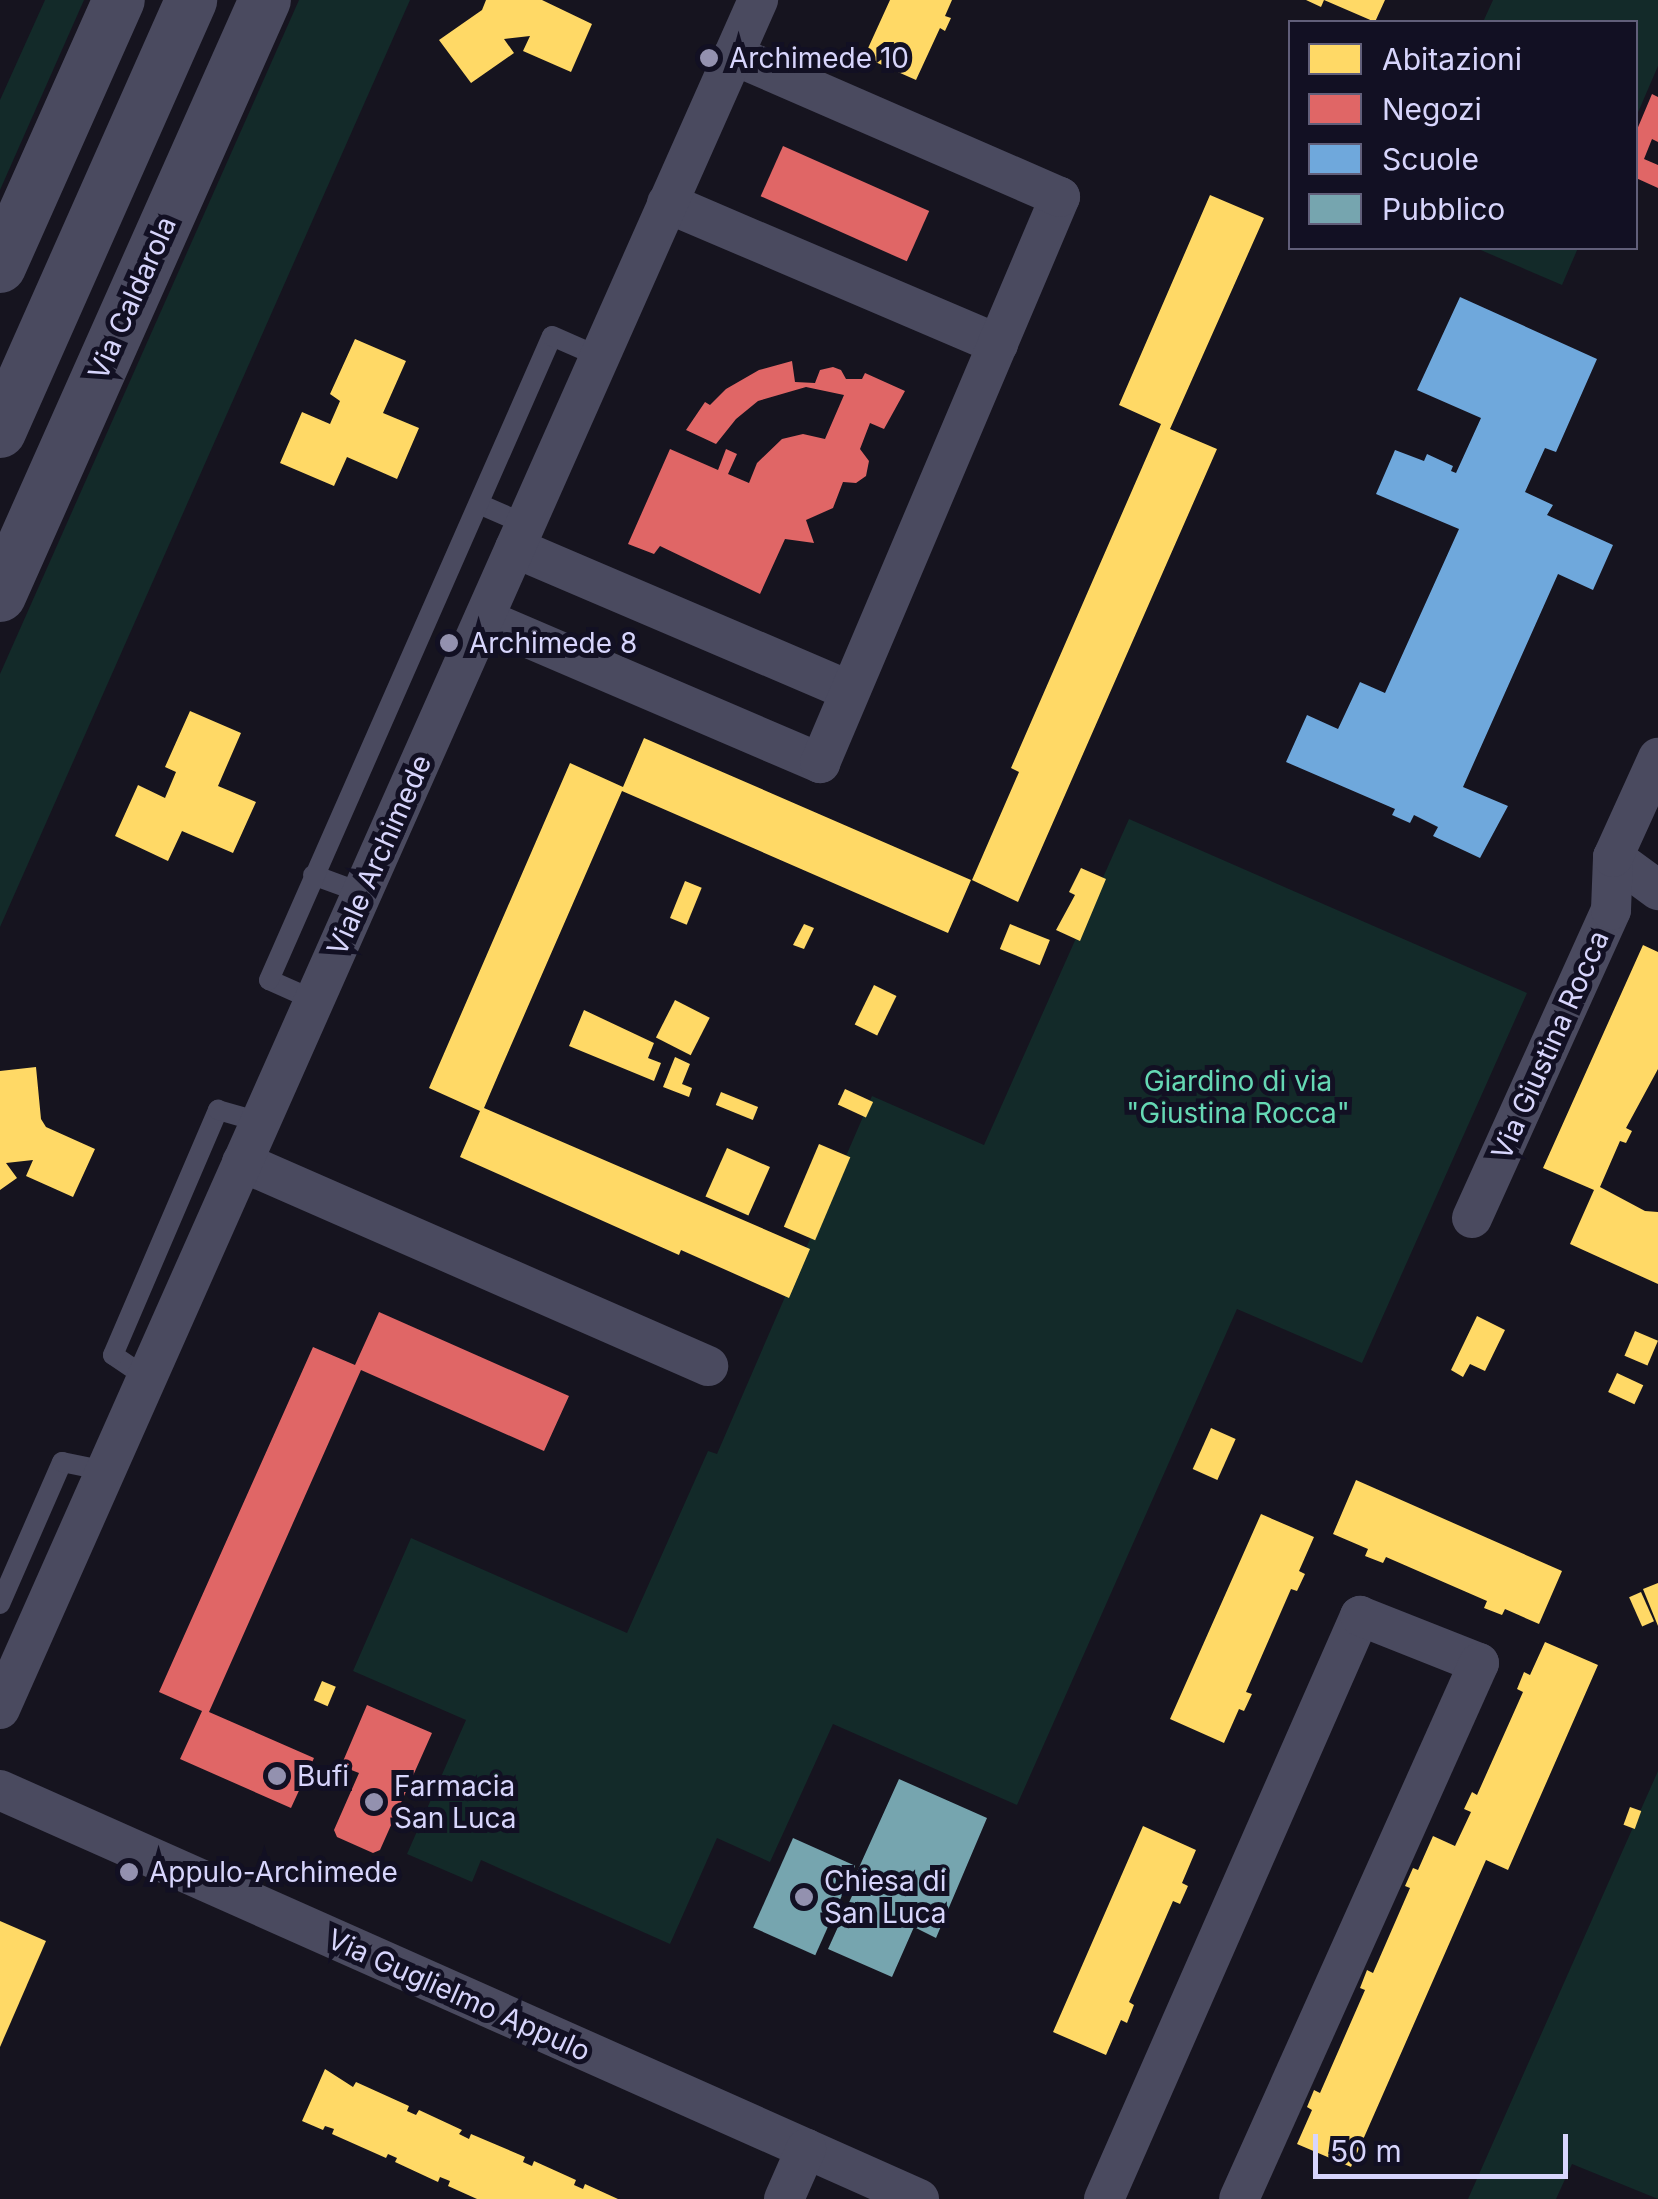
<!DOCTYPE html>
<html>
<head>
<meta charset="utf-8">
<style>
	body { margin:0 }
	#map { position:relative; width:1658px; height:2199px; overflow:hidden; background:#16141f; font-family:Inter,sans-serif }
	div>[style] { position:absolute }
	.green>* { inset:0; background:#132a29 }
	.homes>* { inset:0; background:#ffd966; transform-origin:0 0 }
	.shops>* { inset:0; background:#e06666; transform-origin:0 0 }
	.schools>* { inset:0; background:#6fa8dc }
	.public>* { inset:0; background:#76a5af; transform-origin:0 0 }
	.service>* { height:20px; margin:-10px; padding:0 10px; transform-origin:10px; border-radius:10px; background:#4a4a5f }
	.minor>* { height:40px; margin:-20px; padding:0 20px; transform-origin:20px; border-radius:20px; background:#4a4a5f }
	.tertiary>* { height:52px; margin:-26px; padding:0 26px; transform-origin:26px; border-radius:26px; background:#4a4a5f }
	.dots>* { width:28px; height:28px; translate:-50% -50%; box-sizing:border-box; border:5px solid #121023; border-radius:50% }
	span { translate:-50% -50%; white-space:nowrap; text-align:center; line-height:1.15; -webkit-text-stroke:10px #121023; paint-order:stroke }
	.poi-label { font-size:28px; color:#d7d5fc }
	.left { translate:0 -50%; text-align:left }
	.street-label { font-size:28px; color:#d7d5fc }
	.park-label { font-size:28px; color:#65d8b4 }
	.legend { position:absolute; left:1288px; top:20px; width:350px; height:230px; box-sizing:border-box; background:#121023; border:2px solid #615f7a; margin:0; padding:12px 18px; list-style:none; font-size:30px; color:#d7d5fc }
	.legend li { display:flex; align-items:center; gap:20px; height:50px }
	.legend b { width:50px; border:2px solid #615f7a }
	.scale { position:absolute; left:1313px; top:2134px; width:255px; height:45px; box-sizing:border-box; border:5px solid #d7d5fc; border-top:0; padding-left:12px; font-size:30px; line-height:35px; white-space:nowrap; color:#d7d5fc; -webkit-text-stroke:8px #121023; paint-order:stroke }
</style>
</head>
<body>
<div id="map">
	<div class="green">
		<div style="clip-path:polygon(45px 0,84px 0,0 190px,0 100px)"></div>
		<div style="clip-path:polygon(299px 0,410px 0,0 927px,0 674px)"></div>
		<div style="clip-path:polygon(1493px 0,1658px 0,1658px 66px,1636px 117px,1636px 22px,1483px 22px)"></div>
		<div style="clip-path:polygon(1476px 248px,1578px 248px,1562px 285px)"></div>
		<div style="clip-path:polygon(1129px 819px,1527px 993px,1362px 1363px,1237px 1309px,1017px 1805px,833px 1724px,770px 1862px,717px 1838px,670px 1944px,481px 1860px,472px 1882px,407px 1854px,466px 1720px,353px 1671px,411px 1538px,627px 1633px,708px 1451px,717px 1454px,872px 1096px,984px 1145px)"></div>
		<div style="clip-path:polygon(1658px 1771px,1658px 2199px,1572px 2164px,1556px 2199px,1468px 2199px)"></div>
	</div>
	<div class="homes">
		<div style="clip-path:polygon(486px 0,542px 0,592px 24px,571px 72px,523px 51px,530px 36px,504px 39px,514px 53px,471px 83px,439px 40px,482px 10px)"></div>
		<div style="clip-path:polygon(890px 0,952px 0,945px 16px,951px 18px,945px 31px,940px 28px,916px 80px,864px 57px)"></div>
		<div style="clip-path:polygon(1306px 0,1385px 0,1375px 22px,1324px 0,1321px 7px)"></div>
		<div style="clip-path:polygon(1210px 195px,1264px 218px,1170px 429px,1217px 449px,1018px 902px,972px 880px,1019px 772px,1011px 768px,1161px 424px,1119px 405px)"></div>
		<div style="clip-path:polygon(355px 339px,406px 361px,383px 413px,419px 428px,397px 479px,347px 457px,334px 486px,280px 463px,302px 412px,330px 424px,340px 401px,330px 394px)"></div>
		<div style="clip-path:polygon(190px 711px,241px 733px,218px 786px,256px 802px,233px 853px,182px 831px,168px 861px,115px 836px,138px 785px,165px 798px,176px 772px,165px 767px)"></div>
		<div style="clip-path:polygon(644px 738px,971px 880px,948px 933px,622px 791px,502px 1066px,484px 1108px,810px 1249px,789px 1298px,681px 1250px,679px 1255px,460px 1157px,480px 1111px,429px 1088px,570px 763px,623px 787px)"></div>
		<div style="clip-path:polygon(1081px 868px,1106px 879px,1080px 941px,1056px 930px,1075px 895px,1069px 892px)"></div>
		<div style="left:685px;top:881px;width:18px;height:40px;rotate:22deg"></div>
		<div style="clip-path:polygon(804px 924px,814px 928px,804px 949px,793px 945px)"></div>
		<div style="left:1010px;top:924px;width:43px;height:27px;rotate:22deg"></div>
		<div style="clip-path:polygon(1643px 945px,1658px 952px,1658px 1069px,1626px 1128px,1632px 1131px,1626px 1143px,1620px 1141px,1600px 1187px,1645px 1211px,1658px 1212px,1658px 1284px,1570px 1244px,1594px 1190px,1543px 1168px)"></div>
		<div style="left:874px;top:985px;width:25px;height:44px;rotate:26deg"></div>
		<div style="left:675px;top:1000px;width:39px;height:42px;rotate:27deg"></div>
		<div style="clip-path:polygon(584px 1010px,654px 1043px,648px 1058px,661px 1063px,654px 1081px,569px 1046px)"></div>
		<div style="clip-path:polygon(675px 1057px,690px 1064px,682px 1084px,692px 1088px,689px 1097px,663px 1087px)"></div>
		<div style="clip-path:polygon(36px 1067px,41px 1119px,46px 1127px,95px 1149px,73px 1197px,26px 1176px,33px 1160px,6px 1163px,17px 1178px,0 1190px,0 1071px)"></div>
		<div style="left:845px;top:1089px;width:31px;height:17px;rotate:25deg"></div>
		<div style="left:721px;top:1092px;width:40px;height:14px;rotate:22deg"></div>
		<div style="left:819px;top:1144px;width:34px;height:90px;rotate:23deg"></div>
		<div style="left:727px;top:1148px;width:47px;height:53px;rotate:24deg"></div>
		<div style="clip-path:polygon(1477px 1316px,1505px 1330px,1485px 1371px,1470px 1364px,1463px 1377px,1451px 1370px)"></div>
		<div style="left:1635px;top:1331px;width:25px;height:27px;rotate:23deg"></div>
		<div style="left:1617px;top:1373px;width:29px;height:21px;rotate:25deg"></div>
		<div style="left:1211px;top:1428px;width:27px;height:45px;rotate:24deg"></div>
		<div style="clip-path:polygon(1356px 1480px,1562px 1571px,1539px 1624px,1505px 1609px,1502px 1615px,1484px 1608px,1487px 1601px,1386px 1557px,1383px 1563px,1365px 1556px,1368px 1549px,1333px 1534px)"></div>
		<div style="clip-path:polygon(1261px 1514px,1314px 1537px,1299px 1571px,1305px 1574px,1297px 1591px,1291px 1589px,1246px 1692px,1252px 1694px,1244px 1711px,1239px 1709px,1224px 1743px,1170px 1719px)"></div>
		<div style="clip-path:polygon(1658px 1583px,1658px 1626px,1643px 1589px)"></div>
		<div style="left:1641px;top:1592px;width:32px;height:13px;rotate:66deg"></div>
		<div style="clip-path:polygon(1545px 1642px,1598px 1665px,1508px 1870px,1486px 1860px,1351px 2167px,1297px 2144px,1312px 2110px,1307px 2107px,1314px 2090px,1320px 2093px,1365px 1990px,1360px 1988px,1367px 1970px,1373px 1973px,1410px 1888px,1405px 1886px,1413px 1868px,1418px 1870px,1433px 1836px,1455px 1846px,1471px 1812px,1464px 1809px,1472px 1792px,1477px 1795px,1523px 1692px,1517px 1689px,1524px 1672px,1530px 1675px)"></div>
		<div style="left:322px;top:1681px;width:15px;height:21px;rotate:23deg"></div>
		<div style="left:1630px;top:1807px;width:12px;height:19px;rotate:20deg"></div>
		<div style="clip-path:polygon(1143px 1826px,1196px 1850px,1182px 1883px,1188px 1886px,1180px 1904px,1173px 1901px,1129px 2002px,1134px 2005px,1127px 2023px,1121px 2020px,1106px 2055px,1053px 2032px)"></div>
		<div style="clip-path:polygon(0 1921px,46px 1941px,0 2047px)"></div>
		<div style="clip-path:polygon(325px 2069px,353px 2087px,356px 2082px,409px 2106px,407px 2111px,416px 2115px,419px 2110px,462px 2130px,459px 2134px,469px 2139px,471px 2134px,525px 2157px,523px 2162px,532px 2166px,534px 2161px,576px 2180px,574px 2185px,583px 2189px,585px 2184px,618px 2199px,477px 2199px,448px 2186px,450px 2181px,440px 2177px,438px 2182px,395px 2162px,397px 2158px,388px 2154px,386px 2158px,332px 2134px,334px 2129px,325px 2126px,323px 2130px,302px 2121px)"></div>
	</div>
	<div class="shops">
		<div style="clip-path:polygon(1652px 94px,1658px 97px,1658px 142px,1652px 139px,1644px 159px,1658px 165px,1658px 188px,1636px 178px,1636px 132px)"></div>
		<div style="left:783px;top:146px;width:160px;height:55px;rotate:24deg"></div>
		<div style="clip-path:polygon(792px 361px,795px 382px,815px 383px,820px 370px,833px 367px,841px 370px,846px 379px,862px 379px,865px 373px,905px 391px,884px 429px,870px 423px,860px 449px,869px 461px,866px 476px,856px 483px,843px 482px,833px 508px,806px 520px,814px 543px,785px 539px,760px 594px,660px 546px,654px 554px,628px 544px,670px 449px,718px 470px,726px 449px,737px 454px,728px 474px,749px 483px,757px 463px,782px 439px,803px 434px,825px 439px,844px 395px,806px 387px,758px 401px,736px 419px,716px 444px,686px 430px,705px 402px,710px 405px,726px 389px,759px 370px)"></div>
		<div style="clip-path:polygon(379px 1312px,569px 1396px,544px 1451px,361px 1370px,209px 1712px,314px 1758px,291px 1808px,180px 1759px,202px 1711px,159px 1692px,313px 1347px,355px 1365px)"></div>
		<div style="clip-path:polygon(367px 1705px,432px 1733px,380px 1850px,373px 1853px,337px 1837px,334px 1830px,359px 1773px,341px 1766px)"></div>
	</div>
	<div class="schools">
		<div style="clip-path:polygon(1460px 297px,1597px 359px,1556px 452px,1545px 448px,1525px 492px,1553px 505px,1547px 515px,1613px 545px,1593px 590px,1558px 574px,1463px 787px,1508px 806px,1480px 858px,1433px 836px,1438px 827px,1414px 815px,1410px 823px,1392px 815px,1395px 809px,1286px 762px,1307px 715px,1338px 729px,1360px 682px,1385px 693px,1459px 529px,1376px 494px,1395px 450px,1424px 461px,1427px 454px,1453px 466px,1451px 471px,1456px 473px,1481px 418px,1417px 390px)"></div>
	</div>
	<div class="public">
		<div style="clip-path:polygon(899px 1779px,987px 1818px,936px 1938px,914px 1927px,892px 1977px,828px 1949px,852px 1896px,847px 1894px)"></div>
		<div style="left:793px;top:1838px;width:68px;height:98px;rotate:24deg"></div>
	</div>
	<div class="service">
		<div style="left:479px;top:504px;width:50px;rotate:23.5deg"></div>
		<div style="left:313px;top:875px;width:52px;rotate:20.2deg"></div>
		<div style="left:314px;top:1000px;width:49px;rotate:-156deg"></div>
		<div style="left:269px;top:980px;width:703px;rotate:-66.28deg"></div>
		<div style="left:552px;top:336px;width:52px;rotate:23.6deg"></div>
		<div style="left:147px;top:1378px;width:41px;rotate:-145.9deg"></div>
		<div style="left:113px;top:1355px;width:267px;rotate:-66.8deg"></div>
		<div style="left:218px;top:1110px;width:44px;rotate:15.9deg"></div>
		<div style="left:0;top:1604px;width:155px;rotate:-66.4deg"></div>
		<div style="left:62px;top:1462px;width:45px;rotate:11.6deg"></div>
	</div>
	<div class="minor">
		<div style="left:667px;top:203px;width:360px;rotate:23.1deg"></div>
		<div style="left:515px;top:548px;width:364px;rotate:23.1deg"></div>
		<div style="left:484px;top:619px;width:366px;rotate:23.2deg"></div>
		<div style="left:820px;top:763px;width:615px;rotate:-67.02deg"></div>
		<div style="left:1060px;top:197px;width:356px;rotate:-156.5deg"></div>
		<div style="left:1613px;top:857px;width:56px;rotate:36.3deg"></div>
		<div style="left:242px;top:1162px;width:509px;rotate:23.64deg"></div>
		<div style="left:1472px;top:1218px;width:338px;rotate:-65.7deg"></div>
		<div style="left:1611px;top:910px;width:53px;rotate:-87.8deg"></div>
		<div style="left:1613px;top:857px;width:109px;rotate:-65.6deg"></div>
		<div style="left:0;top:1709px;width:1870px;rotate:-66.08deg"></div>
		<div style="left:0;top:1790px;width:1006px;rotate:23.99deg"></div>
		<div style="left:784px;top:2199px;width:55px;rotate:-66.3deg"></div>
		<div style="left:1104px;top:2199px;width:637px;rotate:-66.29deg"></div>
		<div style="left:1360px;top:1616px;width:128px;rotate:21.6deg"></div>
		<div style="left:1479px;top:1663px;width:587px;rotate:114.12deg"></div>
	</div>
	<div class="tertiary">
		<div style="left:0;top:267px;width:292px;rotate:-66deg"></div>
		<div style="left:0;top:432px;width:472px;rotate:-66.1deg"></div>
		<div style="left:0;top:596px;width:652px;rotate:-66.03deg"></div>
	</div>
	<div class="dots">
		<div style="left:709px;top:58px;background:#9391af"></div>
		<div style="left:449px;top:643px;background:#9391af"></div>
		<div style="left:277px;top:1776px;background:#9391af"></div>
		<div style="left:374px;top:1802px;background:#9391af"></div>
		<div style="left:129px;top:1872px;background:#9391af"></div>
		<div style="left:804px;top:1897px;background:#9391af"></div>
	</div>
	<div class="poi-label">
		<span class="left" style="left:729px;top:58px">Archimede 10</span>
		<span class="left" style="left:469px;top:643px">Archimede 8</span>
		<span class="left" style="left:297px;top:1776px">Bufi</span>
		<span class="left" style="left:394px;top:1802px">Farmacia<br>San Luca</span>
		<span class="left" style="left:149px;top:1872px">Appulo-Archimede</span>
		<span class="left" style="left:824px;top:1897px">Chiesa di<br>San Luca</span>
	</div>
	<div class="street-label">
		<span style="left:132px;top:298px;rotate:-66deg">Via Caldarola</span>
		<span style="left:379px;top:855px;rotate:-66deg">Viale Archimede</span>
		<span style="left:1550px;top:1045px;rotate:-66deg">Via Giustina Rocca</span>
		<span style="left:459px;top:1995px;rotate:24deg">Via Guglielmo Appulo</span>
	</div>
	<div class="park-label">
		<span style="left:1238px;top:1097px">Giardino di via<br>"Giustina Rocca"</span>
	</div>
	<ul class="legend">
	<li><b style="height:28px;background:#ffd966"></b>Abitazioni</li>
	<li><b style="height:28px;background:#e06666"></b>Negozi</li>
	<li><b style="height:28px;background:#6fa8dc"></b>Scuole</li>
	<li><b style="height:28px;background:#76a5af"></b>Pubblico</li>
	</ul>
	<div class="scale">50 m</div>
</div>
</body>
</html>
